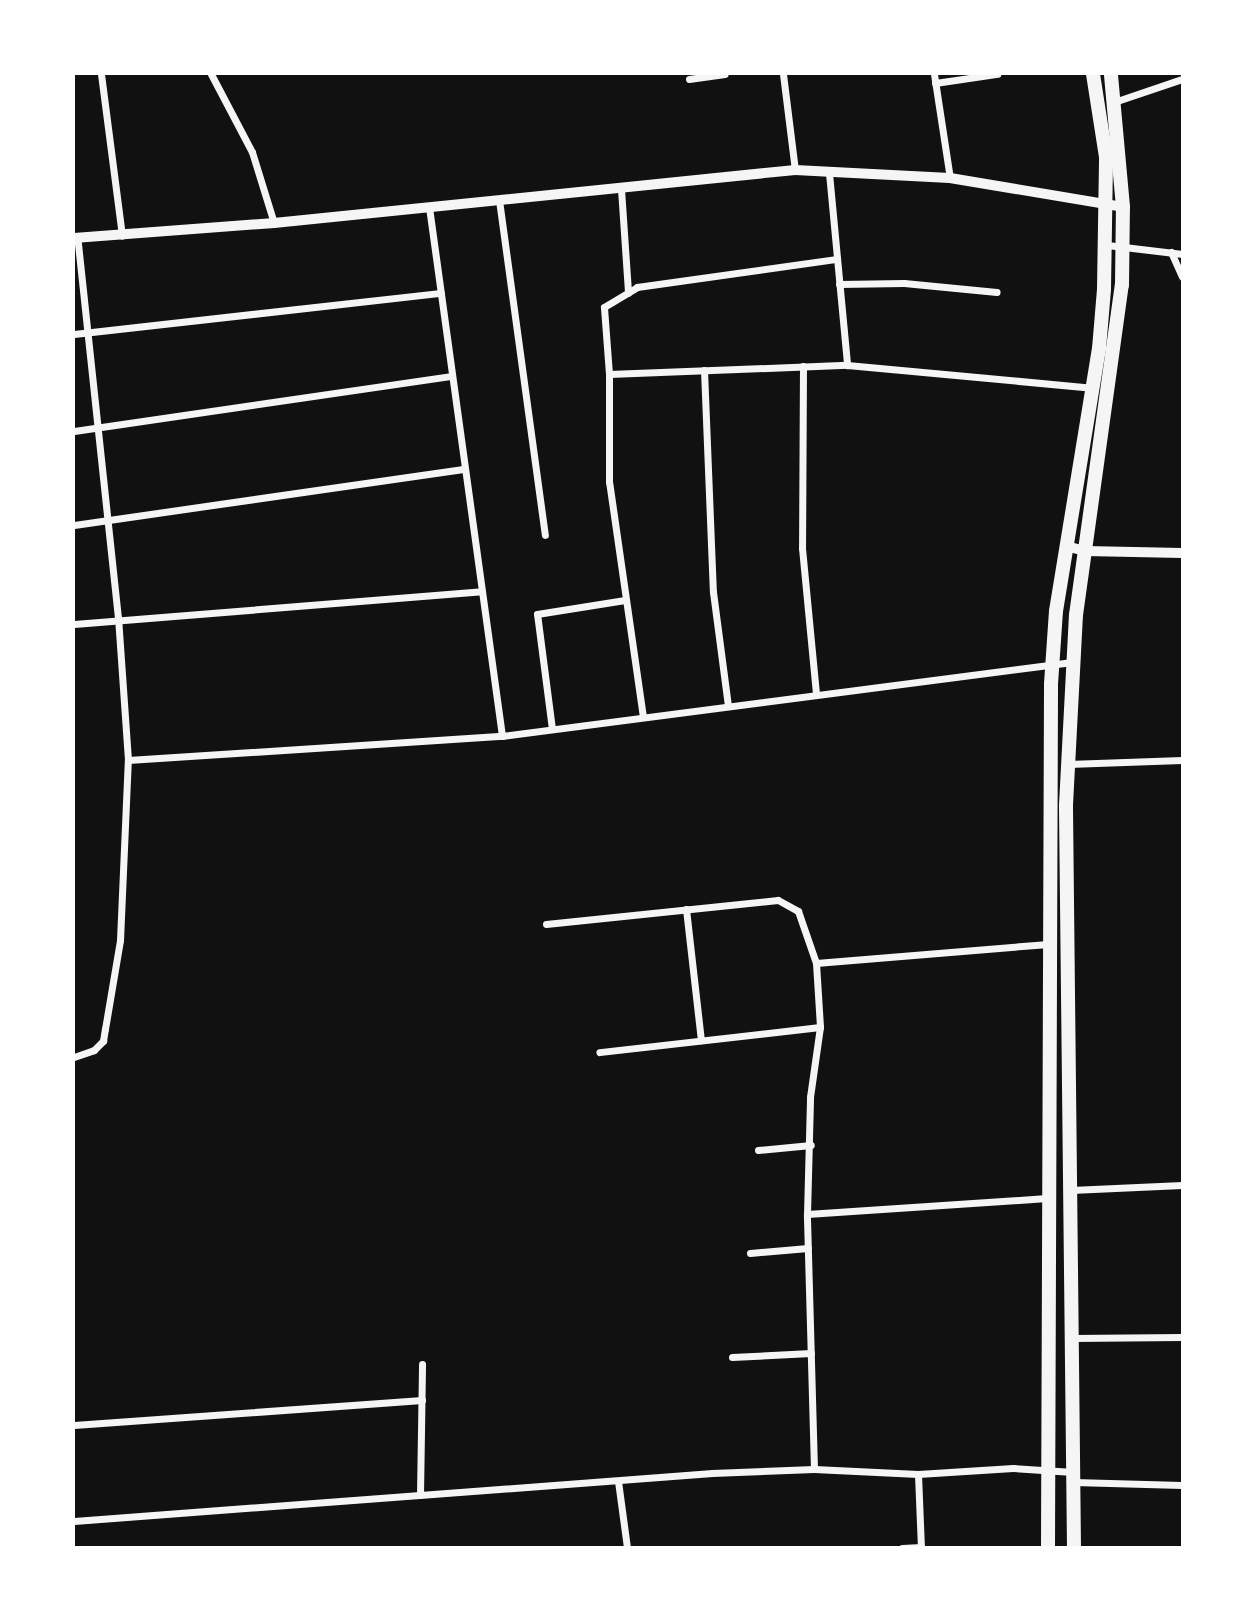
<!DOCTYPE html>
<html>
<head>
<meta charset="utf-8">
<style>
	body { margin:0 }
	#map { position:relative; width:1256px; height:1621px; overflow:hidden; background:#111; font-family:"Sofia Sans Condensed",sans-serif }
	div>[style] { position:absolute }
	.minor>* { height:7px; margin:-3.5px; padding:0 3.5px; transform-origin:3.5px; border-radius:3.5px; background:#f5f5f5 }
	.tertiary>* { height:10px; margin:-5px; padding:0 5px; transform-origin:5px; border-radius:5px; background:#f5f5f5 }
	.primary>* { height:14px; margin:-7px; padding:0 7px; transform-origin:7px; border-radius:7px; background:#f5f5f5 }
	span { translate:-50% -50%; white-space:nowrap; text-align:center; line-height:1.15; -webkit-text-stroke:5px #fff; paint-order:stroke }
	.frame { position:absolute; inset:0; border:75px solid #fff; pointer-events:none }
</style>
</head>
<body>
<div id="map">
	<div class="minor">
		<div style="left:101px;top:74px;width:163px;rotate:82.6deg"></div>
		<div style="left:211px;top:74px;width:88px;rotate:62.3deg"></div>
		<div style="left:252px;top:152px;width:74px;rotate:72.8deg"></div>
		<div style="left:783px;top:74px;width:97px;rotate:82.9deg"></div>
		<div style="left:934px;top:74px;width:105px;rotate:81.3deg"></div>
		<div style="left:689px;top:79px;width:36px;rotate:-8deg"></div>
		<div style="left:935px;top:83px;width:63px;rotate:-8.3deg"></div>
		<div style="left:1117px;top:101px;width:69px;rotate:-18.7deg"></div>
		<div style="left:829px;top:173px;width:193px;rotate:84.6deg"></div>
		<div style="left:621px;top:189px;width:104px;rotate:86.1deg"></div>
		<div style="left:499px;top:200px;width:338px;rotate:82.2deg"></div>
		<div style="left:429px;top:207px;width:534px;rotate:82.14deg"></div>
		<div style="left:1107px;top:245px;width:76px;rotate:6.8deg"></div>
		<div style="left:1171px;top:252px;width:27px;rotate:66deg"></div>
		<div style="left:839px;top:284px;width:65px;rotate:-0.9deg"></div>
		<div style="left:904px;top:283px;width:93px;rotate:5.5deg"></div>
		<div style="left:74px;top:334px;width:369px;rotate:-6.4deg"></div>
		<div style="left:803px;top:366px;width:182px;rotate:90.3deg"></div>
		<div style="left:802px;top:548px;width:147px;rotate:84.5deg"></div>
		<div style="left:704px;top:370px;width:222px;rotate:87.7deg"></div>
		<div style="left:713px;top:592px;width:115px;rotate:82.5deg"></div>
		<div style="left:609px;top:374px;width:238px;rotate:-2.2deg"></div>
		<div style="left:847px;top:365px;width:248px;rotate:5.3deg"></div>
		<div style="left:74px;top:431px;width:382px;rotate:-8.3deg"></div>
		<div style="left:74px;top:525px;width:395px;rotate:-8.2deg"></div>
		<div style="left:74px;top:624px;width:409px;rotate:-4.6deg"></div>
		<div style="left:643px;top:717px;width:237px;rotate:-98.2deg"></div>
		<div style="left:609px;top:482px;width:108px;rotate:-90deg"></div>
		<div style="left:609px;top:374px;width:67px;rotate:-94.3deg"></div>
		<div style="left:604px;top:307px;width:39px;rotate:-31deg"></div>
		<div style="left:637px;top:287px;width:202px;rotate:-8deg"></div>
		<div style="left:552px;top:729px;width:116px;rotate:-97.4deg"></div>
		<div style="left:537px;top:614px;width:89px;rotate:-9deg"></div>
		<div style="left:128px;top:760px;width:375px;rotate:-3.7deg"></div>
		<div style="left:502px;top:736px;width:575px;rotate:-7.4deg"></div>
		<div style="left:1068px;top:764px;width:114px;rotate:-2deg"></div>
		<div style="left:686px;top:909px;width:132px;rotate:83.5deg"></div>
		<div style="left:546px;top:924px;width:233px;rotate:-5.9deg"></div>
		<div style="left:778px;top:900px;width:23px;rotate:29deg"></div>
		<div style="left:798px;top:911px;width:55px;rotate:70.9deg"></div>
		<div style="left:816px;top:963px;width:64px;rotate:86.4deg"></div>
		<div style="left:820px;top:1027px;width:222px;rotate:173.5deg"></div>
		<div style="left:816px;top:963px;width:233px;rotate:-4.7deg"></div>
		<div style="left:74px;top:1057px;width:21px;rotate:-19deg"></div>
		<div style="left:94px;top:1050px;width:13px;rotate:-45deg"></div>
		<div style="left:103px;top:1041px;width:12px;rotate:-81deg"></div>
		<div style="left:105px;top:1029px;width:90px;rotate:-80.4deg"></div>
		<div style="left:120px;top:940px;width:180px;rotate:-87.5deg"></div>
		<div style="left:128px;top:760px;width:142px;rotate:-94deg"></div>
		<div style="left:118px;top:618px;width:383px;rotate:-96.1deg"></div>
		<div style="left:758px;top:1150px;width:53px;rotate:-5.4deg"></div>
		<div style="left:1071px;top:1190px;width:111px;rotate:-2.6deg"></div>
		<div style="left:807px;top:1214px;width:244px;rotate:-3.8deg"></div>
		<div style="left:750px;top:1253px;width:58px;rotate:-4.9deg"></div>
		<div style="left:1072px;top:1338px;width:110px;rotate:-0.5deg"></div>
		<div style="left:732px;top:1357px;width:79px;rotate:-2.9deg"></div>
		<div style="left:74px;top:1425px;width:349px;rotate:-4.1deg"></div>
		<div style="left:814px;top:1469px;width:255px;rotate:-91.6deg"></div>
		<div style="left:807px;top:1214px;width:117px;rotate:-88.5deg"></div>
		<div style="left:810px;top:1097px;width:71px;rotate:-81.9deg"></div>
		<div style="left:918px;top:1474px;width:74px;rotate:87.7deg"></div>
		<div style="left:618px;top:1481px;width:68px;rotate:82.3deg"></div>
		<div style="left:1073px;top:1482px;width:109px;rotate:1.6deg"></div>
		<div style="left:420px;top:1495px;width:131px;rotate:-89.1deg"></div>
		<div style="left:74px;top:1521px;width:640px;rotate:-4.3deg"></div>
		<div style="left:712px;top:1473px;width:102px;rotate:-2.2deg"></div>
		<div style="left:814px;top:1469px;width:104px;rotate:2.8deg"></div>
		<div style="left:918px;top:1474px;width:95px;rotate:-3.6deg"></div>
		<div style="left:1013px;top:1468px;width:60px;rotate:3.8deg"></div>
		<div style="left:902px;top:1548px;width:19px;rotate:-3deg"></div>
	</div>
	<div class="tertiary">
		<div style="left:74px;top:238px;width:201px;rotate:-4.3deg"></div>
		<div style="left:274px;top:223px;width:524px;rotate:-5.81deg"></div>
		<div style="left:795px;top:170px;width:155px;rotate:3deg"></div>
		<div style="left:950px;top:178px;width:175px;rotate:9.5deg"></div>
		<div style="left:1066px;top:546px;width:20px;rotate:15deg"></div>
		<div style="left:1085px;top:551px;width:97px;rotate:1.2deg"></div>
	</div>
	<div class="primary">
		<div style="left:1048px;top:1548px;width:864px;rotate:-89.8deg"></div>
		<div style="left:1051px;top:684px;width:73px;rotate:-86.1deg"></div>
		<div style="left:1056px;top:611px;width:266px;rotate:-80.7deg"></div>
		<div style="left:1099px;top:349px;width:60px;rotate:-85.2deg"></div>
		<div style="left:1104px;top:289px;width:132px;rotate:-89.1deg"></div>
		<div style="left:1106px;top:157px;width:84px;rotate:-98.9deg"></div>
		<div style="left:1074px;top:1548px;width:743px;rotate:-90.62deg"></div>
		<div style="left:1066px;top:805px;width:190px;rotate:-87deg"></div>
		<div style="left:1076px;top:615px;width:333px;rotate:-82.1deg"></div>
		<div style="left:1122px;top:285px;width:78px;rotate:-89.3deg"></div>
		<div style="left:1123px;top:207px;width:134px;rotate:-95.2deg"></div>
	</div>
	<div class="frame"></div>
</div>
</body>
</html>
